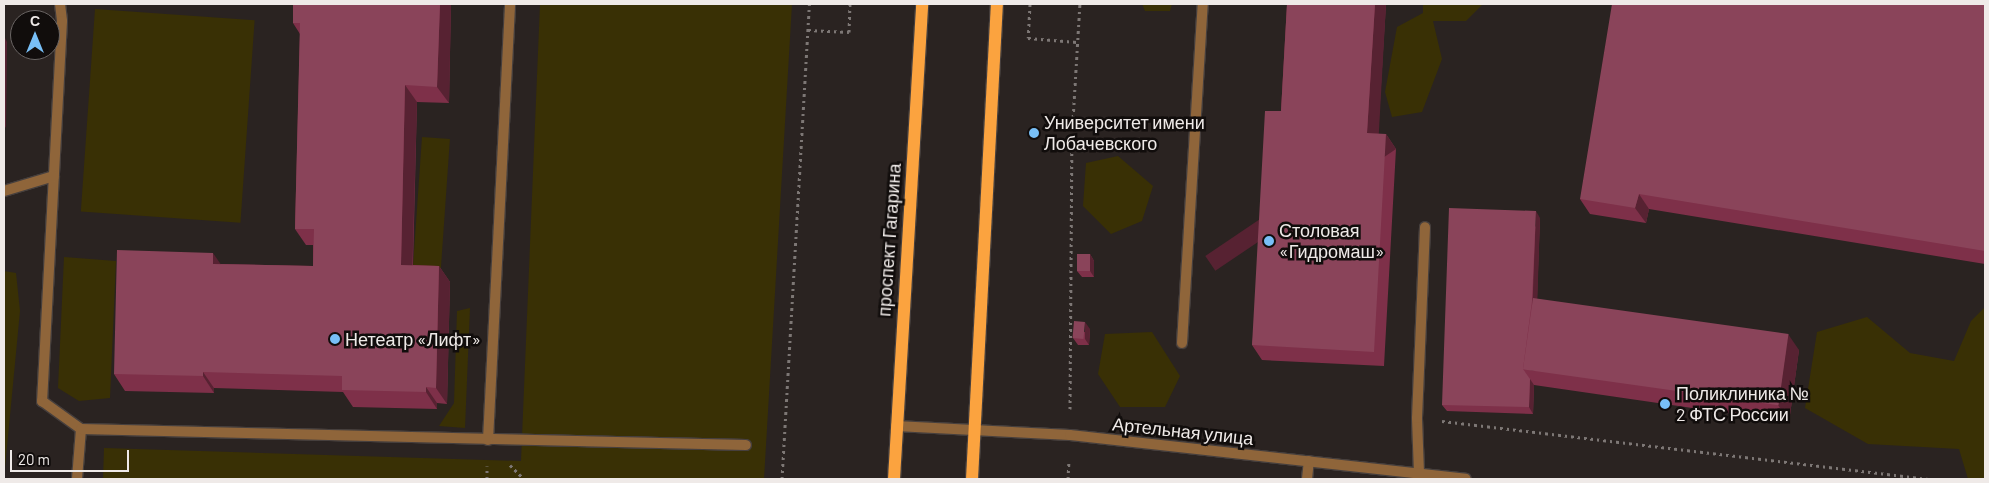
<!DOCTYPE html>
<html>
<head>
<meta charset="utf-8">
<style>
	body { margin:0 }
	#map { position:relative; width:1989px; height:483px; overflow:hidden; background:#2a2321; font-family:Barlow,sans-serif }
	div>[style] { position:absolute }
	.green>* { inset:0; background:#393005; transform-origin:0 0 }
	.path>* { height:3px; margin-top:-1.5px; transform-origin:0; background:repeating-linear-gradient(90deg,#7d7775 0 2.5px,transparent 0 6.5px) }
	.roads { filter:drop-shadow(1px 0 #463f3d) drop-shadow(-1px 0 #463f3d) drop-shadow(0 1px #463f3d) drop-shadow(0 -1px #463f3d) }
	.service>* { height:10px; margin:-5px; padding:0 5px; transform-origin:5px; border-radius:5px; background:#8f653a }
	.tertiary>* { height:10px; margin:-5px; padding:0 5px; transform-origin:5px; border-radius:5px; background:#8f653a }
	.primary>* { height:12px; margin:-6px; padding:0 6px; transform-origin:6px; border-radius:6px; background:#fba33f }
	.wall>* { inset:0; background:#7e3049 }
	.shaded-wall>* { inset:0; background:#572232; transform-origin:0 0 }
	.building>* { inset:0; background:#8a445a; transform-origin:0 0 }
	.dots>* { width:14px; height:14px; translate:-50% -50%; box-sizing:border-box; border:2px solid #110d0c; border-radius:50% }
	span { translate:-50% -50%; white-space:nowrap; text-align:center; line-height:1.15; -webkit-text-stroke:5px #110d0c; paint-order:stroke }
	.poi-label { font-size:18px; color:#efeae8 }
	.left { translate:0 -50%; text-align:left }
	.street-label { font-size:18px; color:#efeae8 }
	.frame { position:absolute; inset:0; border:5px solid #efeae8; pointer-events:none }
	.north { position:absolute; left:10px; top:10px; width:50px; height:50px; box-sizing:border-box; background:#110d0c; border:1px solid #6a6564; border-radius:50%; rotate:0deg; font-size:14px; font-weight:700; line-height:20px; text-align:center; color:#efeae8 }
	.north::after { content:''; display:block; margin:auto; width:18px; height:22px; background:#78bff7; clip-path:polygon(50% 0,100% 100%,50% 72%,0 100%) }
	.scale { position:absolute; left:10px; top:450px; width:119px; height:22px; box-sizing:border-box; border:2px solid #efeae8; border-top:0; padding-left:6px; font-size:15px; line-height:18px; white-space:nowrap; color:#efeae8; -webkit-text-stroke:4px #110d0c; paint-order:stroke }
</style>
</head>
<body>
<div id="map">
	<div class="green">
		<div style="clip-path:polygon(540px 4px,792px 4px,764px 479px,103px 479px,104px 448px,521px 461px)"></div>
		<div style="clip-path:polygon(1142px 4px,1172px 4px,1170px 11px,1145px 11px)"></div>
		<div style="clip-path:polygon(1423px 4px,1483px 4px,1466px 21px,1433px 21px,1442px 59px,1422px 112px,1392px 117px,1385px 92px,1397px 27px,1423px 13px)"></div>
		<div style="left:95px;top:9px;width:160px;height:203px;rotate:4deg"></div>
		<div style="left:422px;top:137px;width:28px;height:137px;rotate:4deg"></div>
		<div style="clip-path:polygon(1118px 156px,1153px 186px,1142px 221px,1111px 234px,1083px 206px,1086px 163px)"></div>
		<div style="clip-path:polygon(64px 257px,116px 261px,110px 398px,79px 401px,58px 388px)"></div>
		<div style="clip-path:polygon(4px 271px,16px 273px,20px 311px,4px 478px)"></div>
		<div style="clip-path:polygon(1985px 307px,1985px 479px,1968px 479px,1959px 449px,1868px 444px,1805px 408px,1817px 332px,1867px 317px,1910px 353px,1954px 361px,1971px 321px)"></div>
		<div style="clip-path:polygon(470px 308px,465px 428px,439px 426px,454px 403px,457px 311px)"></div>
		<div style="clip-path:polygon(1152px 332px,1180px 376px,1165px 407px,1120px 407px,1098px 374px,1105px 334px)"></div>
	</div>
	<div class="path">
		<div style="left:1030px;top:4px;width:34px;rotate:93deg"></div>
		<div style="left:1028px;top:38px;width:49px;rotate:4.7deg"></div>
		<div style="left:808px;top:30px;width:41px;rotate:2.8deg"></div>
		<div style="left:849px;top:32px;width:28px;rotate:-88deg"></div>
		<div style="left:1070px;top:409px;width:272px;rotate:-89.6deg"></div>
		<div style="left:1072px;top:137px;width:133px;rotate:-86.6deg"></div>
		<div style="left:1442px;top:421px;width:492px;rotate:6.8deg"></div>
		<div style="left:510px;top:465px;width:20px;rotate:45deg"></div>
		<div style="left:487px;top:479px;width:13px;rotate:-90deg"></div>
		<div style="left:782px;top:479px;width:476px;rotate:-86.7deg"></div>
		<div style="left:1068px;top:479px;width:19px;rotate:-87deg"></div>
	</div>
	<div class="roads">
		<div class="service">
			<div style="left:60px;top:4px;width:17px;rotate:83deg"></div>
			<div style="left:62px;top:21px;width:381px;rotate:93deg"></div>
			<div style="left:42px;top:401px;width:48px;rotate:35.7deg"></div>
			<div style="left:81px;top:429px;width:50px;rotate:94.6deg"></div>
			<div style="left:4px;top:191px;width:52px;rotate:-16.7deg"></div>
			<div style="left:1182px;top:343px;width:340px;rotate:-86.5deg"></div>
			<div style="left:81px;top:429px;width:665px;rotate:1.38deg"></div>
			<div style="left:488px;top:440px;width:437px;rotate:-87.1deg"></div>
			<div style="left:1419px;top:473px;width:55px;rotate:-92.1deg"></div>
			<div style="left:1417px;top:418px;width:191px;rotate:-87.6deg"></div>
			<div style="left:1307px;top:479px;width:18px;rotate:-84deg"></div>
		</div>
		<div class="tertiary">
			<div style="left:896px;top:426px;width:174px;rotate:3deg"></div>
			<div style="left:1070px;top:435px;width:398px;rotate:6.3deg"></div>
		</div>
		<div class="primary">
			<div style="left:894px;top:479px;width:476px;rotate:-86.6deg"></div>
			<div style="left:972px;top:479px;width:476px;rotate:-87deg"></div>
		</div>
	</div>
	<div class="wall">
		<div style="clip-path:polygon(293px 4px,451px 4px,449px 103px,417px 102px,413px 265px,439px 266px,450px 282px,447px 404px,437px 403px,437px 409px,353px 407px,343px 392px,214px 388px,214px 393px,125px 391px,114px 374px,220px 264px,313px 266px,313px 245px,306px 245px,295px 229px,300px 34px,293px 23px)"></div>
		<div style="clip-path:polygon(1287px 4px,1386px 4px,1378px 134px,1386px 134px,1396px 149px,1384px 366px,1262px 360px,1252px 345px,1281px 111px)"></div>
		<div style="clip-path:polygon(1985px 4px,1985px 264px,1649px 209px,1646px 223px,1590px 214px,1580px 199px)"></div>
		<div style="clip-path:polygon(1540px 218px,1537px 299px,1799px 350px,1789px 422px,1534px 385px,1533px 414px,1447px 411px,1442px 405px)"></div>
		<div style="clip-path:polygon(1090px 254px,1094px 261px,1094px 277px,1082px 277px,1077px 271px)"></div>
		<div style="clip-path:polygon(1090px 329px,1089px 345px,1078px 345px,1073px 338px)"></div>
	</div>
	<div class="shaded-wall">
		<div style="clip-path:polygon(440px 4px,451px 4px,449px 103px,437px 87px)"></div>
		<div style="clip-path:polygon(1375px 4px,1386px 4px,1378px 148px,1367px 133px)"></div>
		<div style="clip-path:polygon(4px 36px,7px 42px,6px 128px,4px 125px)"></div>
		<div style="clip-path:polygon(405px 85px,417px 102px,412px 281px,401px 265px)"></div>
		<div style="left:1386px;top:134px;width:18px;height:218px;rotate:56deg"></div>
		<div style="clip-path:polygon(1639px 194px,1649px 209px,1646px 223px,1635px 208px)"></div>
		<div style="clip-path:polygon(1536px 211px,1540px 218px,1535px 371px,1530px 370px)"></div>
		<div style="clip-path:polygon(213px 253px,224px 269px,213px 264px)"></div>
		<div style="clip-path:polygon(1090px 254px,1094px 261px,1094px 277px,1090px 271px)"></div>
		<div style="clip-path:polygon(439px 266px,450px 282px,447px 404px,436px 388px)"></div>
		<div style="clip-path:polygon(1085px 322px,1090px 329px,1089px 345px,1085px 339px)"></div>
		<div style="clip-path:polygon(1788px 334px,1799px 350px,1789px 422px,1778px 405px)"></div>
		<div style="clip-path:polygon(203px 372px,214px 388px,214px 393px,203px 376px)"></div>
		<div style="clip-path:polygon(1530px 379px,1534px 385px,1533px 414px,1529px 407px)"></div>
		<div style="clip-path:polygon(426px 387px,437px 403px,437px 409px,426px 392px)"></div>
	</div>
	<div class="building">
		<div style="clip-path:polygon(293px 4px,440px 4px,437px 87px,405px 85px,401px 265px,439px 266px,436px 388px,426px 387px,426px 392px,342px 390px,342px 376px,203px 372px,203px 376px,114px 374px,117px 250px,213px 253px,213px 264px,313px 266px,314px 229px,295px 229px,300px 23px,293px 23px)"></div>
		<div style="clip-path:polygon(1287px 4px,1375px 4px,1367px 133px,1386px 134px,1374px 352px,1252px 345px,1265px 111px,1281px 111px)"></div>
		<div style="clip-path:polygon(1612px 4px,1985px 4px,1985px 251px,1639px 194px,1635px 208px,1580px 199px)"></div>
		<div style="clip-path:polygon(1449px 208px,1536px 211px,1532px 301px,1523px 369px,1530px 379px,1529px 407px,1442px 405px)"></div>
		<div style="left:1077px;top:254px;width:13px;height:17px"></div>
		<div style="left:1533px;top:298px;width:258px;height:72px;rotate:8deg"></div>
		<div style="left:1074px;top:321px;width:11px;height:17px;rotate:5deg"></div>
	</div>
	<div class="dots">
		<div style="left:1034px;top:133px;background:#78bff7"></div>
		<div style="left:1269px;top:241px;background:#78bff7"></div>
		<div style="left:335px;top:339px;background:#78bff7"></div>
		<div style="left:1665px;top:404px;background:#78bff7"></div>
	</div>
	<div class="poi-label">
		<span class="left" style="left:1044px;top:133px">Университет имени<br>Лобачевского</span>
		<span class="left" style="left:1279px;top:241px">Столовая<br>«Гидромаш»</span>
		<span class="left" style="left:345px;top:339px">Нетеатр «Лифт»</span>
		<span class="left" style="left:1676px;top:404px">Поликлиника №<br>2 ФТС России</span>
	</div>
	<div class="street-label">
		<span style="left:889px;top:240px;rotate:-86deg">проспект Гагарина</span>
		<span style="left:1183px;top:431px;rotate:6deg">Артельная улица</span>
	</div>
	<div class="frame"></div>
	<div class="north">С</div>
	<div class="scale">20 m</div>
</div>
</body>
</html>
